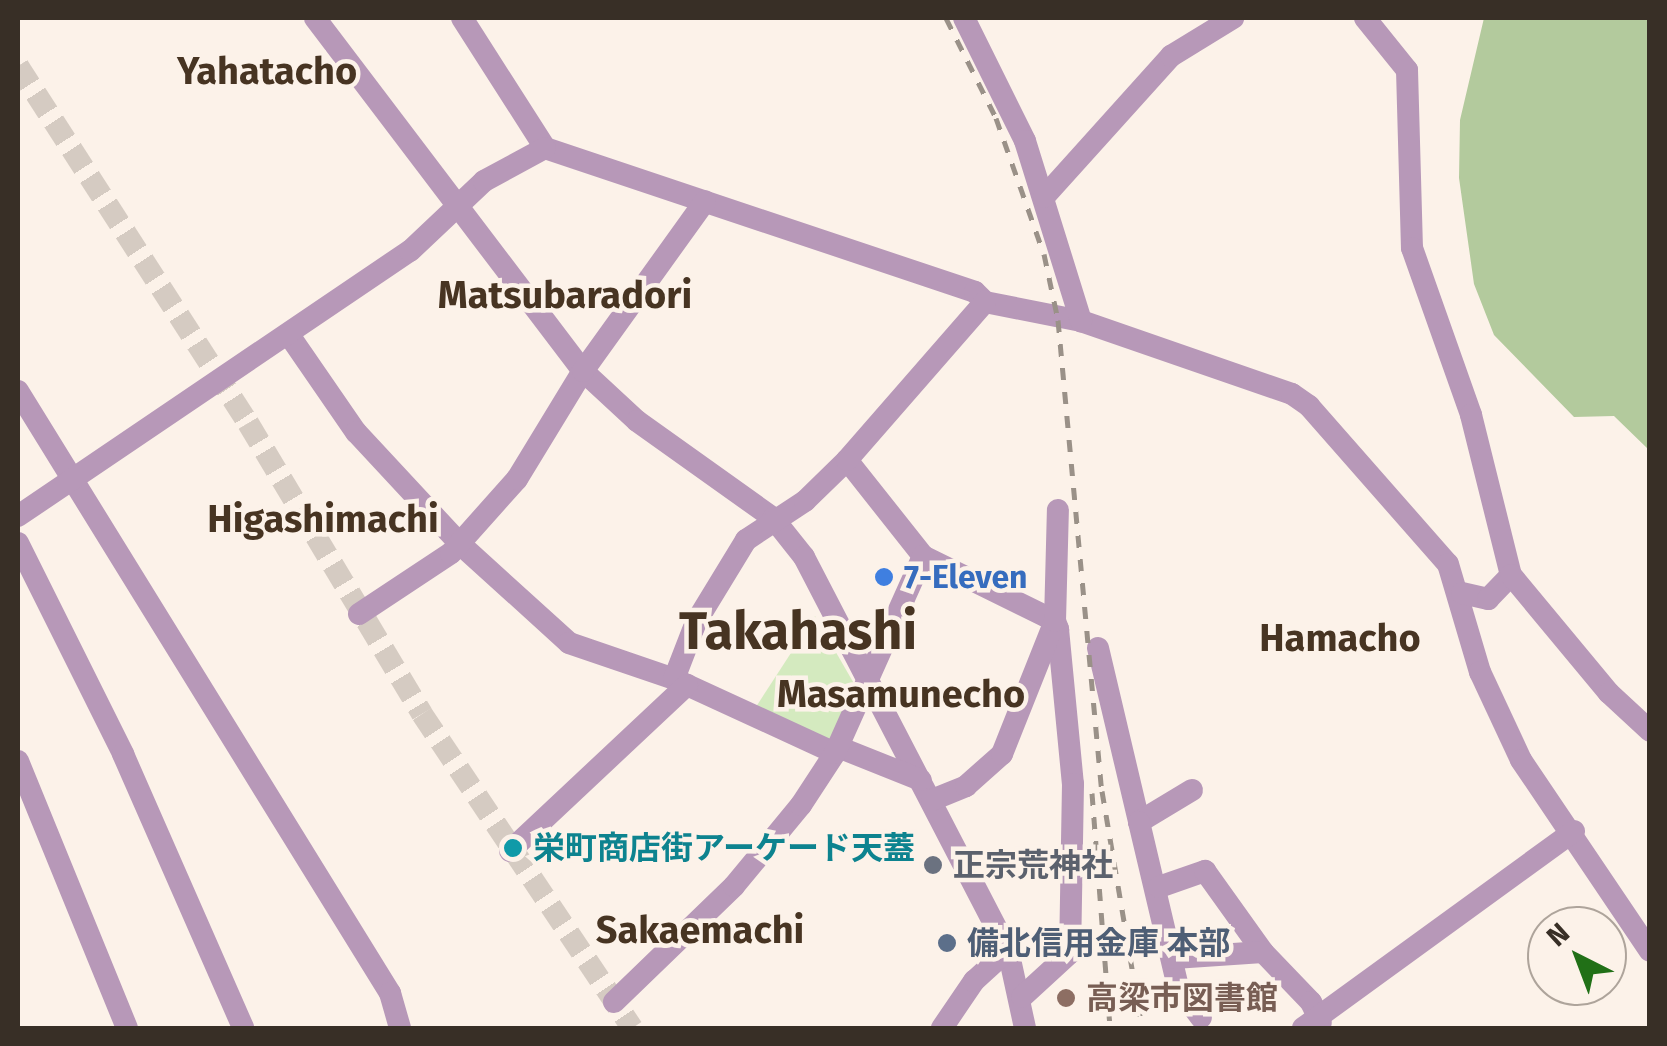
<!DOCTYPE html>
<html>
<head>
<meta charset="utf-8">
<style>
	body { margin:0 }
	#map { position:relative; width:1667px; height:1046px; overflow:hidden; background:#fcf2e9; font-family:"Fira Sans","Noto Sans JP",sans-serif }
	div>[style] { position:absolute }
	.green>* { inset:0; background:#d4eabf }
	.forest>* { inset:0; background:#b3ca9d }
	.minor-tunnel>* { height:22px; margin-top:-11px; transform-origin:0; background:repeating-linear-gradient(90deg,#d5cbc2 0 22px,transparent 0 33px) }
	.minor>* { height:22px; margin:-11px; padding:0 11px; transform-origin:11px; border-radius:11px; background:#b798b8 }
	.rail>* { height:5px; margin-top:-2.5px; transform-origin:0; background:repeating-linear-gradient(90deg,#9a9188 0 12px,transparent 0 24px) }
	.dots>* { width:28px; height:28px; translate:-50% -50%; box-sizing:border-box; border:5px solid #fcf2e9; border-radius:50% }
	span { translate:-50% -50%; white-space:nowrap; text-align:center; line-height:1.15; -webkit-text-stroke:9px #fcf2e9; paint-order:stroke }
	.shop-label { font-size:32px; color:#366cbe; font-weight:700 }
	.left { translate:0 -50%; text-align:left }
	.culture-label { font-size:32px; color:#0d838f; font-weight:700 }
	.worship-label { font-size:32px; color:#5b616d; font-weight:700 }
	.service-label { font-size:32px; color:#4e5e75; font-weight:700 }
	.education-label { font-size:32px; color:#785e54; font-weight:700 }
	.quarter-label { font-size:38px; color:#473422; font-weight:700 }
	.town-label { font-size:52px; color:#473422; font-weight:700 }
	.frame { position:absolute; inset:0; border:20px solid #382f26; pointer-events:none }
	.north { position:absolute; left:1527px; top:906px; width:100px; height:100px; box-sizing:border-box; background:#fcf2e9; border:2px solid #aea49b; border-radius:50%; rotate:318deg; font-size:28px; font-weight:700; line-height:40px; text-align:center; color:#382f26 }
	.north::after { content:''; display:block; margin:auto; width:35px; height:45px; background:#217017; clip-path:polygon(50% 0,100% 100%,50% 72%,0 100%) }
</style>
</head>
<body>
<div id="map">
	<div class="green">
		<div style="clip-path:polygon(815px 616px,856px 687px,834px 741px,752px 713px)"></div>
	</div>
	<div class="forest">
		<div style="clip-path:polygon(1484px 18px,1649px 18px,1649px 450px,1614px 416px,1574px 417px,1494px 335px,1474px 284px,1459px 178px,1460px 120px)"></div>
	</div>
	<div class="minor-tunnel">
		<div style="left:18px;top:66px;width:425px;rotate:57.2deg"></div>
		<div style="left:248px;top:423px;width:339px;rotate:59.1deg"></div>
		<div style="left:422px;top:714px;width:378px;rotate:56.2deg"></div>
	</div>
	<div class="minor">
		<div style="left:315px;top:18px;width:443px;rotate:52.8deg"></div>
		<div style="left:583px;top:371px;width:74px;rotate:42.8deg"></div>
		<div style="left:637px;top:421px;width:167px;rotate:35.5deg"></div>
		<div style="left:773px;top:518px;width:50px;rotate:51.5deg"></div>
		<div style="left:804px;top:557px;width:443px;rotate:62.6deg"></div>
		<div style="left:1008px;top:950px;width:80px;rotate:77.7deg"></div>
		<div style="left:462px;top:18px;width:154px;rotate:57.4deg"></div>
		<div style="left:545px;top:148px;width:453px;rotate:18.5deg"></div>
		<div style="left:975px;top:292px;width:14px;rotate:45deg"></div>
		<div style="left:985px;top:302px;width:98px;rotate:11.2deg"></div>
		<div style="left:1081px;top:321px;width:223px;rotate:19.1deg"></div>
		<div style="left:1292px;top:394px;width:21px;rotate:35deg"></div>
		<div style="left:1309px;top:406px;width:210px;rotate:48.7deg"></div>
		<div style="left:1448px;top:564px;width:113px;rotate:73.5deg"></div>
		<div style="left:1480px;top:672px;width:97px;rotate:65deg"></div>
		<div style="left:1521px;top:760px;width:230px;rotate:56deg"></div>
		<div style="left:964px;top:18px;width:137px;rotate:63.6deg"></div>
		<div style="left:1025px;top:141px;width:189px;rotate:72.7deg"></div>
		<div style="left:1365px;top:18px;width:67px;rotate:51.1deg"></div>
		<div style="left:1407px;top:70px;width:178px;rotate:88.4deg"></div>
		<div style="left:1412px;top:248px;width:177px;rotate:70.5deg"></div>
		<div style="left:1471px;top:415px;width:165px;rotate:76deg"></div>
		<div style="left:1044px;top:197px;width:190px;rotate:-48deg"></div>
		<div style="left:1171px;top:56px;width:73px;rotate:-31.5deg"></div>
		<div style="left:289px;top:335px;width:118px;rotate:55.4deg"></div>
		<div style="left:356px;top:432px;width:153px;rotate:47.1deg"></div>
		<div style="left:460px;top:544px;width:147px;rotate:42.2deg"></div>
		<div style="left:569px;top:643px;width:111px;rotate:18.9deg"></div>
		<div style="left:674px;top:679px;width:177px;rotate:24.7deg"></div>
		<div style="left:18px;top:391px;width:708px;rotate:58.29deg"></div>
		<div style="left:390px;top:993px;width:36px;rotate:74deg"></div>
		<div style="left:847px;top:460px;width:122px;rotate:51.6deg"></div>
		<div style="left:923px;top:556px;width:147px;rotate:26.2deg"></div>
		<div style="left:1055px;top:621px;width:9px;rotate:69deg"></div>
		<div style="left:1058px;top:629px;width:156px;rotate:84.5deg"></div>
		<div style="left:1073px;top:784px;width:169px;rotate:91deg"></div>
		<div style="left:1070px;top:953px;width:65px;rotate:137.5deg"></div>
		<div style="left:18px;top:516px;width:473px;rotate:-34.1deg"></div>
		<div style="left:410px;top:251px;width:102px;rotate:-43.4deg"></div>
		<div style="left:484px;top:181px;width:69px;rotate:-28.4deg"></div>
		<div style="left:18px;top:543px;width:236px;rotate:63.5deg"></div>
		<div style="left:123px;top:754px;width:299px;rotate:66.3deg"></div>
		<div style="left:1462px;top:593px;width:27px;rotate:13deg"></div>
		<div style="left:1488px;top:599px;width:33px;rotate:-46deg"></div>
		<div style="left:1511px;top:575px;width:153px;rotate:50.3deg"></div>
		<div style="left:1609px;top:693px;width:56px;rotate:42.8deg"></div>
		<div style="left:359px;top:614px;width:110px;rotate:-33.5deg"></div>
		<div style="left:451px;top:553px;width:99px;rotate:-48.3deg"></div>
		<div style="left:517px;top:479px;width:127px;rotate:-58.6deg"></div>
		<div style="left:583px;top:371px;width:209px;rotate:-54.3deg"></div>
		<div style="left:1098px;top:648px;width:179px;rotate:76.7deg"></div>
		<div style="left:674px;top:679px;width:61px;rotate:-68.9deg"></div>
		<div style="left:696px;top:622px;width:96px;rotate:-58.6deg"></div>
		<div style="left:746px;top:540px;width:71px;rotate:-33.5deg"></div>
		<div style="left:805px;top:501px;width:59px;rotate:-44.3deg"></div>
		<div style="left:847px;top:460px;width:210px;rotate:-48.9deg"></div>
		<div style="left:838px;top:747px;width:89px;rotate:21.7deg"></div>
		<div style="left:18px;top:761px;width:288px;rotate:67.8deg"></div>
		<div style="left:1192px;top:790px;width:62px;rotate:148.9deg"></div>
		<div style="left:1139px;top:822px;width:170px;rotate:76.7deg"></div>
		<div style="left:1178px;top:987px;width:38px;rotate:53deg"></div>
		<div style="left:932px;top:800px;width:37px;rotate:-22deg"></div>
		<div style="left:966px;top:786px;width:48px;rotate:-41.6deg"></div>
		<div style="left:1002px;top:754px;width:143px;rotate:-68.3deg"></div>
		<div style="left:1055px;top:621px;width:111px;rotate:-88.5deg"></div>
		<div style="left:510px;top:851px;width:243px;rotate:-43.2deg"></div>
		<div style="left:1159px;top:887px;width:49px;rotate:-19.2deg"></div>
		<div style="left:1205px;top:871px;width:100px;rotate:54.4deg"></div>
		<div style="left:1263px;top:952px;width:69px;rotate:46.2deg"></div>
		<div style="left:1311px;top:1002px;width:23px;rotate:65deg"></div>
		<div style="left:1174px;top:958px;width:89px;rotate:-3.9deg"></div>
		<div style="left:614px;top:1002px;width:167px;rotate:-44deg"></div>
		<div style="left:734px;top:886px;width:105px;rotate:-50.4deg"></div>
		<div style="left:801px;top:805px;width:62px;rotate:-56.8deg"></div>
		<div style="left:835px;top:753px;width:216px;rotate:-65.9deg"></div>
		<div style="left:942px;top:1028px;width:57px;rotate:-55.8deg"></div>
		<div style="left:974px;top:981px;width:46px;rotate:-42.4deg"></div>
		<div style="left:1303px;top:1028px;width:335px;rotate:-36deg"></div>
	</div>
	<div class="rail">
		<div style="left:946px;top:18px;width:112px;rotate:63.4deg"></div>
		<div style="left:996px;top:118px;width:144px;rotate:70.6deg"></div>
		<div style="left:1044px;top:254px;width:67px;rotate:78deg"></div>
		<div style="left:1058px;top:320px;width:473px;rotate:84.7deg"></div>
		<div style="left:1102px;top:791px;width:240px;rotate:80.4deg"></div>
		<div style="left:1092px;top:793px;width:236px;rotate:85.6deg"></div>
	</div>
	<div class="dots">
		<div style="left:884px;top:577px;background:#3f7fe0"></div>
		<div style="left:513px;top:848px;background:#0f9aa8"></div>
		<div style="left:933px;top:865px;background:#6b7280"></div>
		<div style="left:947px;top:943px;background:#5c6f8a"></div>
		<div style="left:1066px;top:998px;background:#8d6e63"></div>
	</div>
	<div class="shop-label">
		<span class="left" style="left:904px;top:577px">7-Eleven</span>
	</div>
	<div class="culture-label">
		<span class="left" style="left:533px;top:848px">栄町商店街アーケード天蓋</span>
	</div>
	<div class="worship-label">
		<span class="left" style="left:953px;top:865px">正宗荒神社</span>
	</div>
	<div class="service-label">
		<span class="left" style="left:967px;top:943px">備北信用金庫 本部</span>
	</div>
	<div class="education-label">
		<span class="left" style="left:1086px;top:998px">高梁市図書館</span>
	</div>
	<div class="quarter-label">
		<span style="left:267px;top:72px">Yahatacho</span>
		<span style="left:565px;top:296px">Matsubaradori</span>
		<span style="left:323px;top:520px">Higashimachi</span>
		<span style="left:1340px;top:639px">Hamacho</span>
		<span style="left:901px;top:695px">Masamunecho</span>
		<span style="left:700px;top:931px">Sakaemachi</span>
	</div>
	<div class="town-label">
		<span style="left:798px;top:632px">Takahashi</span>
	</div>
	<div class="frame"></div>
	<div class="north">N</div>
</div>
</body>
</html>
